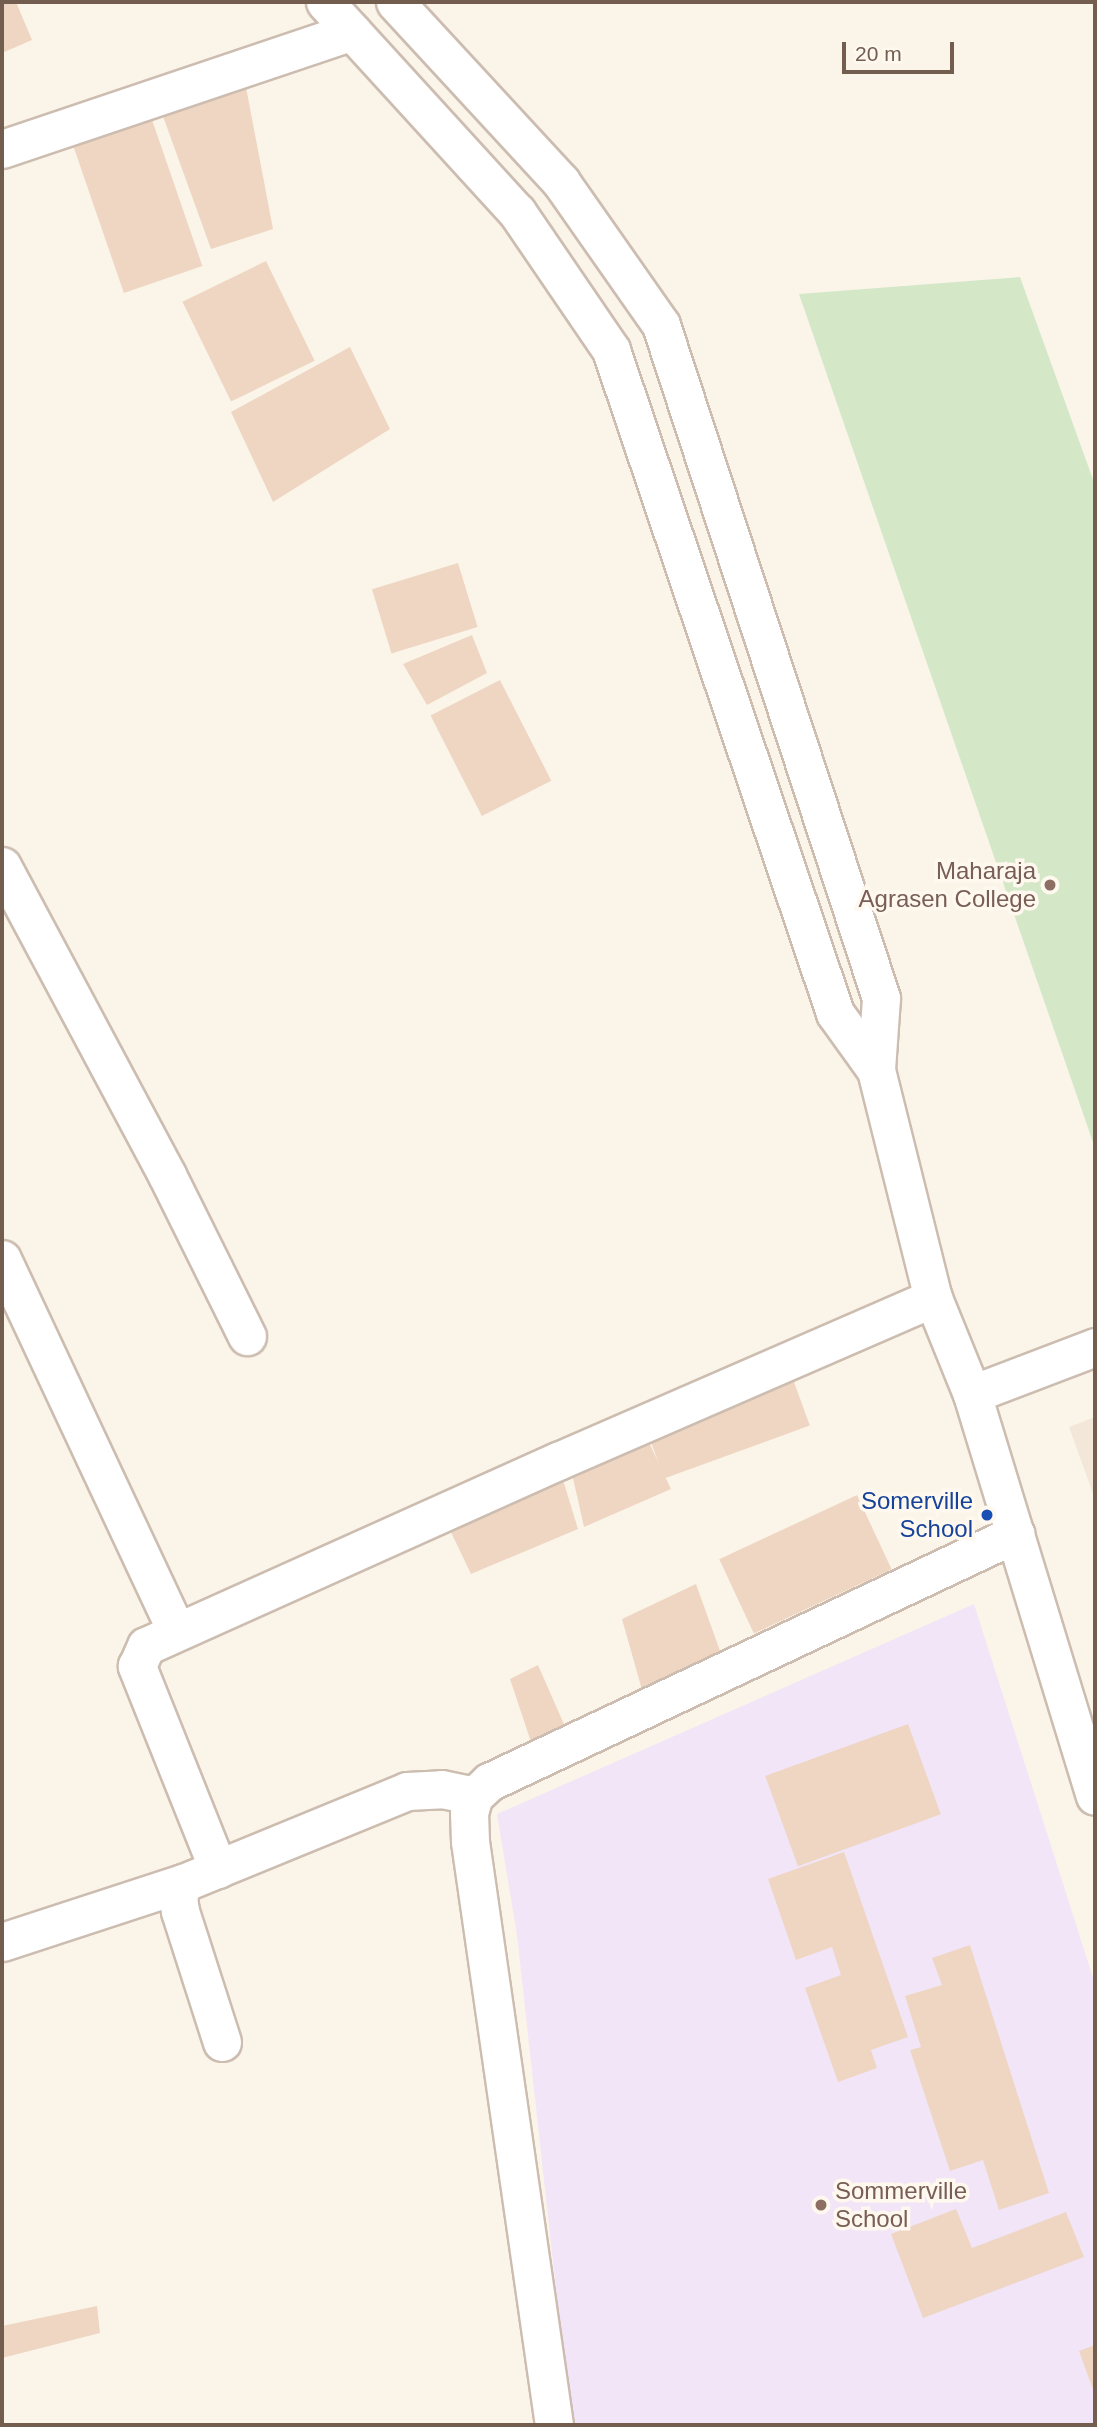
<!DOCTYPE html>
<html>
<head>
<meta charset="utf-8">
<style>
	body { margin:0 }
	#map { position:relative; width:1097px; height:2427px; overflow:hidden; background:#fbf5e9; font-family:Arial,sans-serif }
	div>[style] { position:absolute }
	.residential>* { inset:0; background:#f2e7d8 }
	.education>* { inset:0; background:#f2e5f7 }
	.green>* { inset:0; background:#d4e8c8 }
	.building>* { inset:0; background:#eed6c3; transform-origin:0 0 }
	.roads { filter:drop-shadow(2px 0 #ccbdb0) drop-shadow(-2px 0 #ccbdb0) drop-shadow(0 2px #ccbdb0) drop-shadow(0 -2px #ccbdb0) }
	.minor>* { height:37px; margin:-18.5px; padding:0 18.5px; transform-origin:18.5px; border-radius:18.5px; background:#fff }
	.dots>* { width:19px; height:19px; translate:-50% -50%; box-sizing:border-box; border:4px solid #fef8ef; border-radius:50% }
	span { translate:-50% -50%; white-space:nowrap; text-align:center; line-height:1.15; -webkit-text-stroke:7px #fef8ef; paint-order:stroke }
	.education-label { font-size:24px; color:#785e54 }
	.right { translate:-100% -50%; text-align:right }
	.left { translate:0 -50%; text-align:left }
	.transit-label { font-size:24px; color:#164399 }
	.frame { position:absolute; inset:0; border:4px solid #735d4e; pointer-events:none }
	.scale { position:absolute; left:842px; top:42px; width:112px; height:32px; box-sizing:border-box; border:4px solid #735d4e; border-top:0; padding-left:9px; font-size:21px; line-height:24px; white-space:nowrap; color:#735d4e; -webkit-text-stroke:5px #fef8ef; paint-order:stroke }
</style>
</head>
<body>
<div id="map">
	<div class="residential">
		<div style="clip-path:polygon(1095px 1417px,1095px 1499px,1069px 1427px)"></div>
	</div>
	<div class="education">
		<div style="clip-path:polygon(974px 1604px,1095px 1984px,1095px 2425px,571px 2425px,517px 1935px,497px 1814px)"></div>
	</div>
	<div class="green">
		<div style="clip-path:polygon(1020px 277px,1095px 485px,1095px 1148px,799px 294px)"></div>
	</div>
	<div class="building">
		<div style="clip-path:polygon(2px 2px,16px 2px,32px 40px,2px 53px)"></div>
		<div style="clip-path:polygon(245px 82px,273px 229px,211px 249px,160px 108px)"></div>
		<div style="left:149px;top:111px;width:164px;height:83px;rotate:71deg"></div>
		<div style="left:266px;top:261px;width:111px;height:93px;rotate:64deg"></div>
		<div style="clip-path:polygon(350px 347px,390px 429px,273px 502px,231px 412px)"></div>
		<div style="left:458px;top:563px;width:67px;height:90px;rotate:73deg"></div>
		<div style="clip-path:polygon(472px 635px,487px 673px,427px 705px,403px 664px)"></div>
		<div style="left:500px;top:680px;width:113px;height:78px;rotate:63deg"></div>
		<div style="left:790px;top:1371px;width:58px;height:155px;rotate:70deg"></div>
		<div style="clip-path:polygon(645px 1434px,671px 1489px,584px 1527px,570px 1465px)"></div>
		<div style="clip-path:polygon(560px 1470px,578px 1529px,471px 1574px,448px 1526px)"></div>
		<div style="left:857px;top:1495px;width:82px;height:152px;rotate:65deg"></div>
		<div style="clip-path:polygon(696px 1584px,724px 1662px,644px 1697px,622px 1619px)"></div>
		<div style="clip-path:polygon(538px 1665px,570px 1738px,536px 1757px,510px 1679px)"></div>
		<div style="left:908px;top:1724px;width:96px;height:152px;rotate:70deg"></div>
		<div style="clip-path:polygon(844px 1852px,908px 2037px,871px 2050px,877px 2068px,838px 2082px,805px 1988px,841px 1975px,832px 1947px,796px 1960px,768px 1879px)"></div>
		<div style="clip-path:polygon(970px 1945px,1049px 2193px,999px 2210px,983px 2160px,950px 2171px,910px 2050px,921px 2047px,905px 1996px,942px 1985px,932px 1958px)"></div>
		<div style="clip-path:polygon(956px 2209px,972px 2248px,1066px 2212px,1084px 2257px,923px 2318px,891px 2234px)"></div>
		<div style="clip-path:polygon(97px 2306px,100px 2333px,2px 2358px,2px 2326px)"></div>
		<div style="clip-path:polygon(1095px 2345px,1095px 2395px,1079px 2351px)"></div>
	</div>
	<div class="roads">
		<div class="minor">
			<div style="left:325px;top:2px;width:285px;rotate:47.6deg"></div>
			<div style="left:517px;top:212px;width:167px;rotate:55.7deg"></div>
			<div style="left:611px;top:350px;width:700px;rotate:71.33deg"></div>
			<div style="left:835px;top:1013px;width:70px;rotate:54.3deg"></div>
			<div style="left:395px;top:2px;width:245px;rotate:47.3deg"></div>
			<div style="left:561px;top:182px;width:174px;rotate:55deg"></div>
			<div style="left:661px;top:325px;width:708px;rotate:71.9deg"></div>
			<div style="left:881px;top:998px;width:72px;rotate:94deg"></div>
			<div style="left:876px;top:1070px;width:235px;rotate:76deg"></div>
			<div style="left:933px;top:1298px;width:104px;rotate:67.9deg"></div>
			<div style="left:972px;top:1394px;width:420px;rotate:73deg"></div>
			<div style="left:2px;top:149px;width:369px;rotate:-18.6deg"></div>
			<div style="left:2px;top:866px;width:350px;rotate:61.9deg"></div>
			<div style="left:167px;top:1175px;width:180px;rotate:63.6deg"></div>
			<div style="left:2px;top:1259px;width:411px;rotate:64.9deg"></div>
			<div style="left:972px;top:1394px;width:132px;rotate:-20.9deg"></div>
			<div style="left:218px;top:1869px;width:219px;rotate:-111.8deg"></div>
			<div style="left:137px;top:1666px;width:22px;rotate:-66deg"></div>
			<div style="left:146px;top:1646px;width:452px;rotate:-24.2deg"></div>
			<div style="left:558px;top:1461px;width:409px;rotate:-23.5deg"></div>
			<div style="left:2px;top:1942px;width:190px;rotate:-18.1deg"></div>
			<div style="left:222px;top:2042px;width:138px;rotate:-107.8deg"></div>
			<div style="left:180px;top:1911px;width:15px;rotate:-98deg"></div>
			<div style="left:178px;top:1896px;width:14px;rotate:-69deg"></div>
			<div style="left:183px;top:1883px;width:242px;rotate:-22.3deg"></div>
			<div style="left:407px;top:1791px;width:35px;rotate:-3deg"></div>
			<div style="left:442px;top:1789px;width:33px;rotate:12deg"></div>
			<div style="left:554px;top:2425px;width:590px;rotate:-98.19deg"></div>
			<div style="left:470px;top:1841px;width:28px;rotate:-92deg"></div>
			<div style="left:469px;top:1813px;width:18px;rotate:-74deg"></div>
			<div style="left:474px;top:1796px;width:21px;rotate:-43deg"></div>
			<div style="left:489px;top:1782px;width:582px;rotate:-25.24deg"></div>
		</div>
	</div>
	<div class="dots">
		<div style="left:1050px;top:885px;background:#8d6e63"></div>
		<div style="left:987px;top:1515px;background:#1a4fb4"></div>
		<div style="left:821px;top:2205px;background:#8d6e63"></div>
	</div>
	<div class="education-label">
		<span class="right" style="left:1036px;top:885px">Maharaja<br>Agrasen College</span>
		<span class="left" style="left:835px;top:2205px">Sommerville<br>School</span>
	</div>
	<div class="transit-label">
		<span class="right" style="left:973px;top:1515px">Somerville<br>School</span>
	</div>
	<div class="frame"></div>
	<div class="scale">20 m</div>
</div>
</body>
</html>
